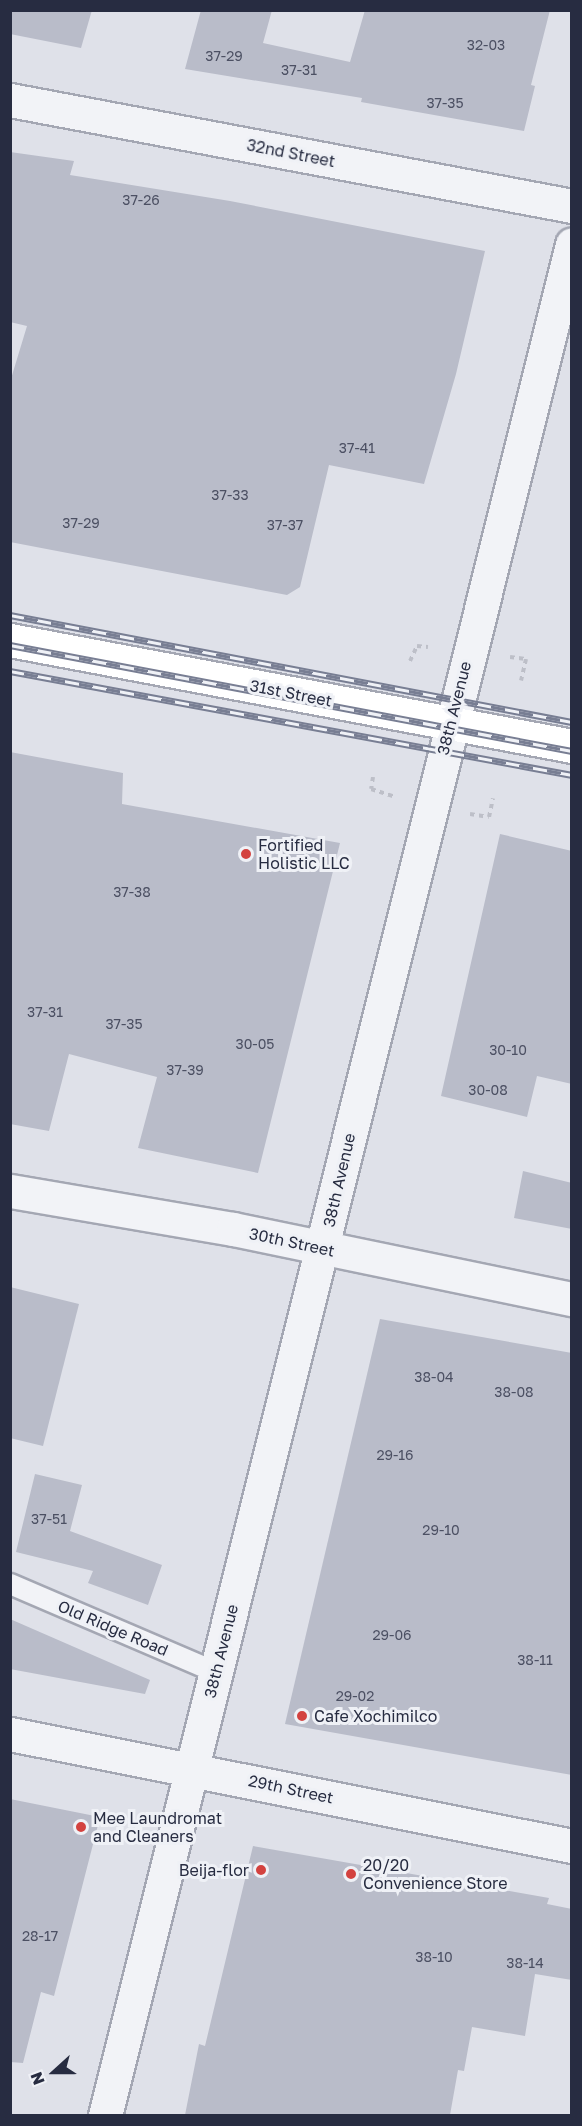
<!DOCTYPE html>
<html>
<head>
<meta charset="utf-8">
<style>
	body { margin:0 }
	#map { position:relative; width:582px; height:2126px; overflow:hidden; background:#dfe1e9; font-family:"Golos Text",sans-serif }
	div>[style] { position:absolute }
	.building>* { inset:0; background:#b9bcc9 }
	.path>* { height:4px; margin-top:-2px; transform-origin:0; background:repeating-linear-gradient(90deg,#bdbfc8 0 4.5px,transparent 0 9px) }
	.roads { filter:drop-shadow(2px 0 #a4a7b3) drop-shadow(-2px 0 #a4a7b3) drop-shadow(0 2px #a4a7b3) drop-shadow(0 -2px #a4a7b3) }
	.lane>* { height:20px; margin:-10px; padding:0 10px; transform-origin:10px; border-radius:10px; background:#f2f3f7 }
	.street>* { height:33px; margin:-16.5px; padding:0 16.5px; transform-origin:16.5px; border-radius:16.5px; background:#f2f3f7 }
	.secondary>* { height:33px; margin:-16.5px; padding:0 16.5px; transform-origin:16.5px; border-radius:16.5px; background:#fff }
	.rail>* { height:7px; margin-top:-3.5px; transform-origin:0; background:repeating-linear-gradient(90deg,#eff1f6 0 14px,#787e93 0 28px); box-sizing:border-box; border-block:2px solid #787e93 }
	.dots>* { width:16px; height:16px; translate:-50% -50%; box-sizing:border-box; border:3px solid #eff1f6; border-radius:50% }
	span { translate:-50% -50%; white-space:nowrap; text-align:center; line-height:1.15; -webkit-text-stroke:6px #eff1f6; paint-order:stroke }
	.number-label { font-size:14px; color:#4c5063 }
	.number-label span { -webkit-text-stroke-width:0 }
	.street-label { font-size:16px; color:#272c41 }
	.poi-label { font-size:16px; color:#272c41 }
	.left { translate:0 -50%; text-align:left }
	.right { translate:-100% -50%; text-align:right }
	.frame { position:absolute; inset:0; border:12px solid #272c41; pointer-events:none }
	.north { position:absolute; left:24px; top:2042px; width:60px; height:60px; -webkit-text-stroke:4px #eff1f6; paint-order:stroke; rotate:249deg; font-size:16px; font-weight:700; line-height:24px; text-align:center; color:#272c41 }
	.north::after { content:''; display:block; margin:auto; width:21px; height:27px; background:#272c41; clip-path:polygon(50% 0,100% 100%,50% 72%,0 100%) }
</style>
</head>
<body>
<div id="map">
	<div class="building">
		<div style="clip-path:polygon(10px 10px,92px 10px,81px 48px,10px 34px)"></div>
		<div style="clip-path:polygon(201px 10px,272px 10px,263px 43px,350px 62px,365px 10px,550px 10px,531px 85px,535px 86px,524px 131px,361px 102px,362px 98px,185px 69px)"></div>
		<div style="clip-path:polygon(10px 152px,74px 161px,70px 175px,230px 201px,485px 251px,456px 374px,424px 484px,329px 465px,300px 587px,287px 595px,10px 542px,10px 382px,27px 326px,10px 322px)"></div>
		<div style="clip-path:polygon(10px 752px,123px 773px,122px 804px,340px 843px,258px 1173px,138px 1148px,157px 1077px,69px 1054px,49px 1131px,10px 1124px)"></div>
		<div style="clip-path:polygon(500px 834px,572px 851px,572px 1084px,537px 1076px,527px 1117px,441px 1096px)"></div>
		<div style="clip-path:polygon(523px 1171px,572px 1183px,572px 1229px,514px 1218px)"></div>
		<div style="clip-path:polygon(10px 1287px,79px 1304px,43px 1446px,10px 1438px)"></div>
		<div style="clip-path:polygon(380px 1319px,572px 1353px,572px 1775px,285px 1724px)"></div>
		<div style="clip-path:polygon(35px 1474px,82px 1485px,70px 1531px,162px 1565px,148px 1605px,88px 1583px,93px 1571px,16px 1552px)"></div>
		<div style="clip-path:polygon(10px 1619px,150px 1680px,145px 1694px,10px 1669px)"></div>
		<div style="clip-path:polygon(10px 1799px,100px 1817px,54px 1996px,41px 1992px,23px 2063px,10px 2062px)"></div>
		<div style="clip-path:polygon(253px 1846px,549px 1898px,547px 1904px,572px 1909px,572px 1980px,535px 1974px,525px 2036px,472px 2027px,464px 2071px,458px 2070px,450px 2115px,185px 2115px,199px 2044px,205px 2046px)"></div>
	</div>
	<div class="path">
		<div style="left:510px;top:657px;width:16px;rotate:7deg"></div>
		<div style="left:526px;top:659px;width:22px;rotate:103deg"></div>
		<div style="left:410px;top:661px;width:17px;rotate:-65deg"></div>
		<div style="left:417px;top:646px;width:11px;rotate:5deg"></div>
		<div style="left:373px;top:777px;width:12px;rotate:99deg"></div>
		<div style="left:371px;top:789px;width:23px;rotate:18deg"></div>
		<div style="left:470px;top:814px;width:19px;rotate:9deg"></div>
		<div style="left:489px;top:817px;width:19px;rotate:-78deg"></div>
	</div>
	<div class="roads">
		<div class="lane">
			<div style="left:10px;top:1584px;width:223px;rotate:23.2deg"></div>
		</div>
		<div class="street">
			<div style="left:10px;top:100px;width:572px;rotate:10.68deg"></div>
			<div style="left:10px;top:1191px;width:226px;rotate:9.7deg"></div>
			<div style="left:233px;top:1229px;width:346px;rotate:11.7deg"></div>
			<div style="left:10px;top:1734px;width:573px;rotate:11.27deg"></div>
			<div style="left:105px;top:2116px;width:1929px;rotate:-75.99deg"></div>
		</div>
		<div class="secondary">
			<div style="left:10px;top:640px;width:572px;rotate:10.68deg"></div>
		</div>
	</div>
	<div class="rail">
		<div style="left:10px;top:615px;width:572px;rotate:10.78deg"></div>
		<div style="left:10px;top:645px;width:572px;rotate:10.68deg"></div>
		<div style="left:10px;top:671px;width:572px;rotate:10.48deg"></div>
	</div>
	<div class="dots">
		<div style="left:246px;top:854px;background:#d3423f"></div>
		<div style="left:302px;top:1716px;background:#d3423f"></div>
		<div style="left:81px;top:1827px;background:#d3423f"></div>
		<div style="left:261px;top:1870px;background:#d3423f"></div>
		<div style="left:351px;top:1874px;background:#d3423f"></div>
	</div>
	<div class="number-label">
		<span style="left:486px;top:45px">32-03</span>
		<span style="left:224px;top:56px">37-29</span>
		<span style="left:299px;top:70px">37-31</span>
		<span style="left:445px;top:103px">37-35</span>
		<span style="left:141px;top:200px">37-26</span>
		<span style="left:357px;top:448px">37-41</span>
		<span style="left:230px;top:495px">37-33</span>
		<span style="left:81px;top:523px">37-29</span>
		<span style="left:285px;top:525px">37-37</span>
		<span style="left:132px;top:892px">37-38</span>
		<span style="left:45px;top:1012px">37-31</span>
		<span style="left:124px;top:1024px">37-35</span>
		<span style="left:255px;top:1044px">30-05</span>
		<span style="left:508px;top:1050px">30-10</span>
		<span style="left:185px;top:1070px">37-39</span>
		<span style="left:488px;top:1090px">30-08</span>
		<span style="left:434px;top:1377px">38-04</span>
		<span style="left:514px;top:1392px">38-08</span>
		<span style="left:395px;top:1455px">29-16</span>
		<span style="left:49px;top:1519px">37-51</span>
		<span style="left:441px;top:1530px">29-10</span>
		<span style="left:392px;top:1635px">29-06</span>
		<span style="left:535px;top:1660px">38-11</span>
		<span style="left:355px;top:1696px">29-02</span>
		<span style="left:40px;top:1936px">28-17</span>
		<span style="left:434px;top:1957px">38-10</span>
		<span style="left:525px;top:1963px">38-14</span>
	</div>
	<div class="street-label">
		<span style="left:291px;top:153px;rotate:11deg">32nd Street</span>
		<span style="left:291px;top:693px;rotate:11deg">31st Street</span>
		<span style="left:454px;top:708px;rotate:-76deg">38th Avenue</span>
		<span style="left:339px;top:1180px;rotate:-77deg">38th Avenue</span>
		<span style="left:292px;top:1242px;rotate:12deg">30th Street</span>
		<span style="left:113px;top:1628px;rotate:23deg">Old Ridge Road</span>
		<span style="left:221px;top:1651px;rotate:-76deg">38th Avenue</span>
		<span style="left:291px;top:1789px;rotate:12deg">29th Street</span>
	</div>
	<div class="poi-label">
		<span class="left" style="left:258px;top:854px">Fortified<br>Holistic LLC</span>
		<span class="left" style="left:314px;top:1716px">Cafe Xochimilco</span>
		<span class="left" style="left:93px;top:1827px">Mee Laundromat<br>and Cleaners</span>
		<span class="left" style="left:363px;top:1874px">20/20<br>Convenience Store</span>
		<span class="right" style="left:249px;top:1870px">Beija-flor</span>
	</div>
	<div class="frame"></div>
	<div class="north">N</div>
</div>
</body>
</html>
